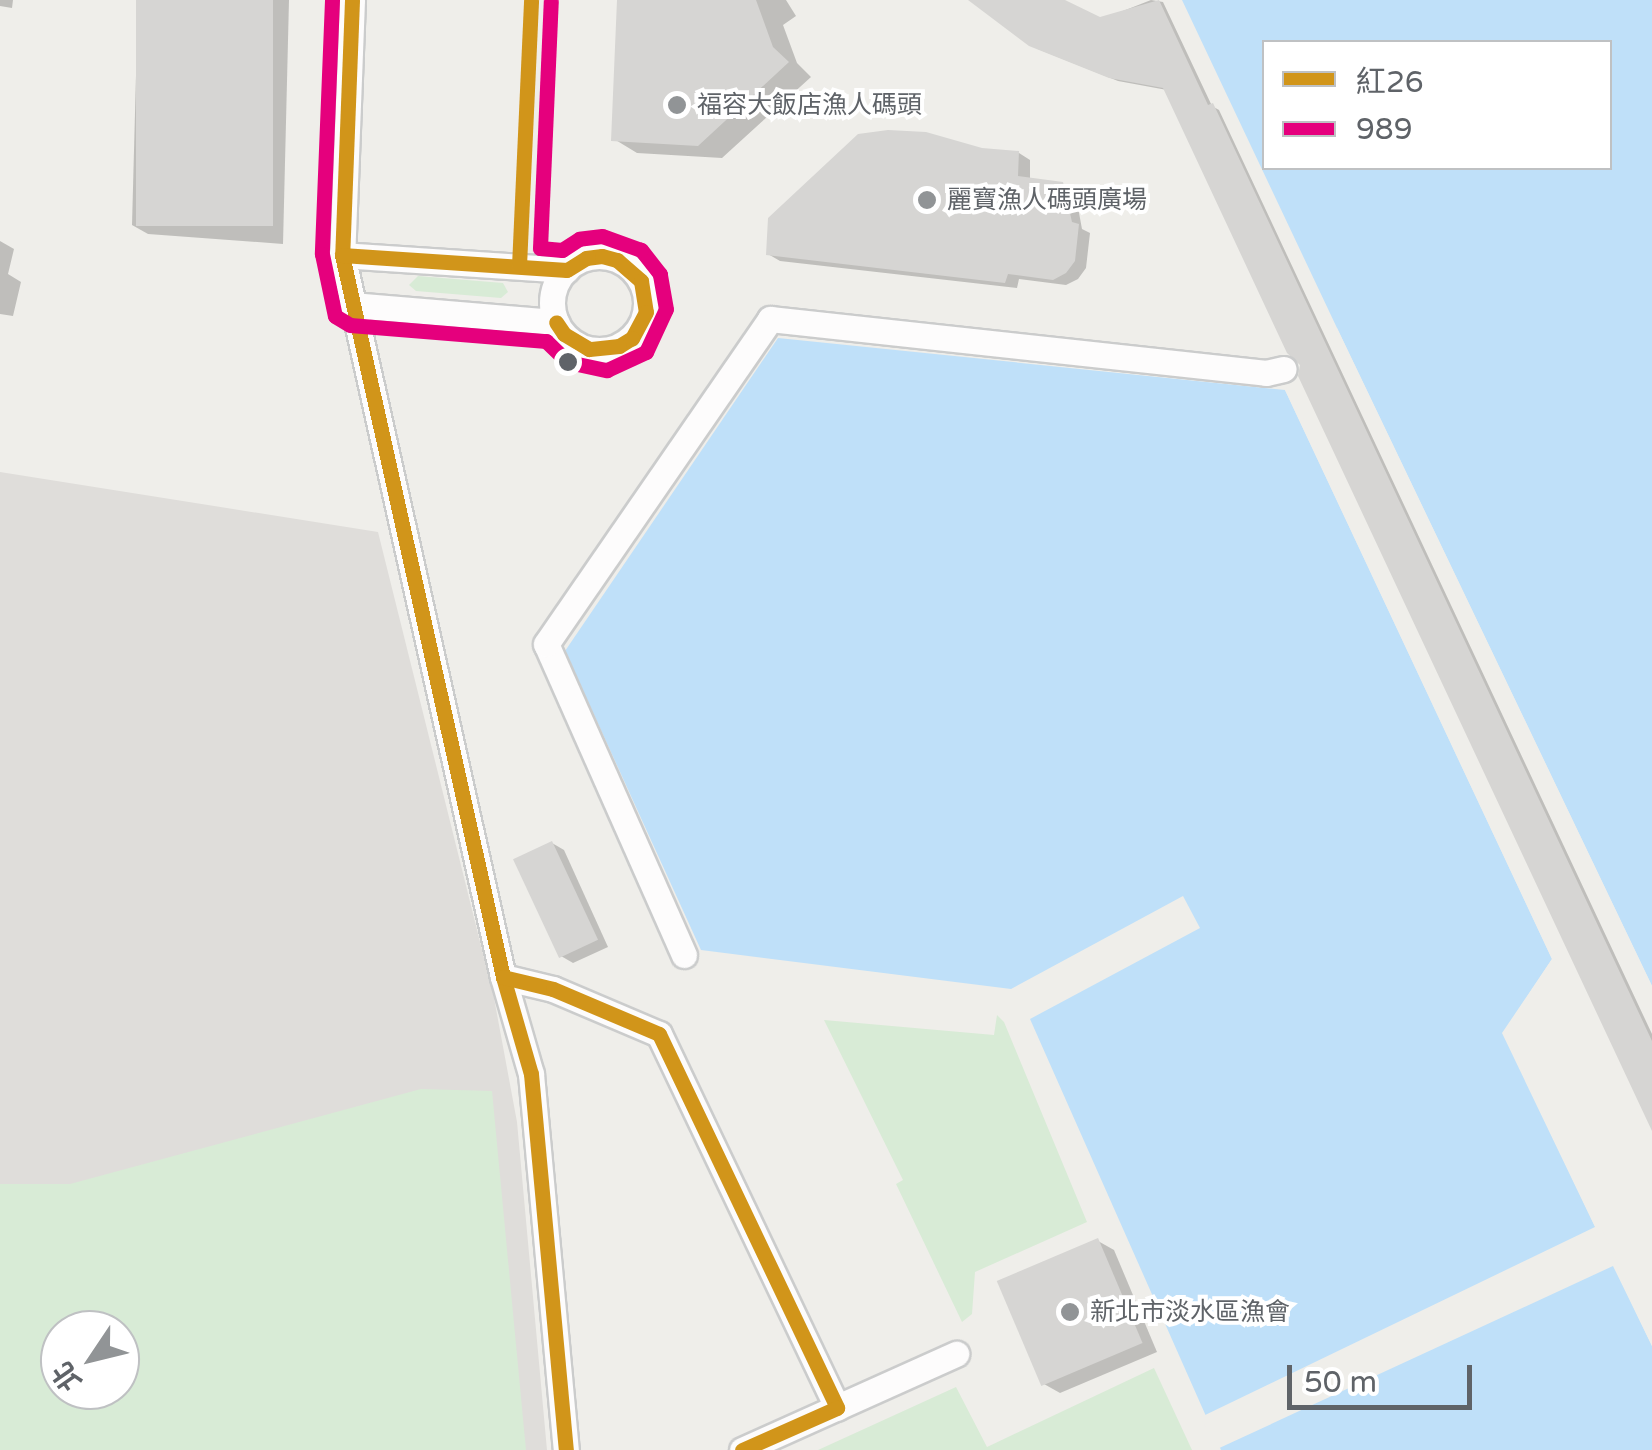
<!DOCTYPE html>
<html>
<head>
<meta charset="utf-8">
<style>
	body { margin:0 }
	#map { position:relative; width:1652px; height:1450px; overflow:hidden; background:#efeeea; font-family:"Varela Round","Noto Sans TC",sans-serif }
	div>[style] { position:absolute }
	.industrial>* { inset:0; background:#dfddda }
	.green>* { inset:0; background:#d8ebd6 }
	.water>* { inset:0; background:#bfe0f9 }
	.pier>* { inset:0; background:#efeeea }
	.shadow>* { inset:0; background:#0003 }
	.building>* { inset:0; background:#d6d5d3; transform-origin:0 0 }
	.roads { filter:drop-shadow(2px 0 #cbcccc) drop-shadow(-2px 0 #cbcccc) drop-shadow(0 2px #cbcccc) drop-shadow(0 -2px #cbcccc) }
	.street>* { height:25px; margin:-12.5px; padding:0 12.5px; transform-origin:12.5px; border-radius:12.5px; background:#fdfcfc }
	.street>.ring { margin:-12.5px; padding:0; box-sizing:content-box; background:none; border:25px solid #fdfcfc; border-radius:50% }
	.bus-1>* { height:15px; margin:-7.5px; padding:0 7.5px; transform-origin:7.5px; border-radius:7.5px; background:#d1951a }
	.bus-2>* { height:15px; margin:-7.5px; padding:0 7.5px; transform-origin:7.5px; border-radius:7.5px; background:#e5007d }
	.dots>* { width:28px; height:28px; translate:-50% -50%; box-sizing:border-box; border:5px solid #fff; border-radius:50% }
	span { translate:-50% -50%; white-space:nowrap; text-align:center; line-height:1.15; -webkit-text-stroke:8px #fff; paint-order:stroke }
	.poi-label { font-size:25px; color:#5f6368 }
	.left { translate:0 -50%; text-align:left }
	.legend { position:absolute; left:1262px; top:40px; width:350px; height:130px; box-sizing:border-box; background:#fff; border:2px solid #bfc1c3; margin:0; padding:12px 18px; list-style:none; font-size:30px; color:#5f6368 }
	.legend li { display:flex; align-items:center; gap:20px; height:50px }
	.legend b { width:50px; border:2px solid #bfc1c3 }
	.north { position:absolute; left:40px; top:1310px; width:100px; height:100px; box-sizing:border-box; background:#fff; border:2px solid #bfc1c3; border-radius:50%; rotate:235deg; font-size:28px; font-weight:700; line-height:40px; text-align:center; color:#5f6368 }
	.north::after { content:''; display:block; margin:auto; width:35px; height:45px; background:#919496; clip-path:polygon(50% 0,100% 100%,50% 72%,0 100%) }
	.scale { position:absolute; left:1287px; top:1365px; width:185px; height:45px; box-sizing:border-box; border:5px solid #5f6368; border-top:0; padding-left:12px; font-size:30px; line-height:35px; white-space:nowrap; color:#5f6368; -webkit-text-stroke:8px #fff; paint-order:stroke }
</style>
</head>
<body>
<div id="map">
	<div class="industrial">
		<div style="clip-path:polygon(evenodd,0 472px,378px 532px,494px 998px,517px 1122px,547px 1450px,0 1450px,0 472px,60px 1330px,120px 1330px,120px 1390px,60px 1390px,60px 1330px)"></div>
	</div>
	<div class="green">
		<div style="clip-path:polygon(418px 276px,503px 283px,508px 292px,501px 298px,416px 291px,409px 285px)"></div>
		<div style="clip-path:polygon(997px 1015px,1004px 1022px,1087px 1222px,975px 1272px,972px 1314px,962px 1322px,896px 1184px,903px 1180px,824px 1020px,994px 1035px)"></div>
		<div style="clip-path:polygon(evenodd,421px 1089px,492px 1091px,526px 1450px,0 1450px,0 1184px,70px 1184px,421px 1089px,60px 1330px,120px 1330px,120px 1390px,60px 1390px,60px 1330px)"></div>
		<div style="clip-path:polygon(1154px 1368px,1192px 1450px,818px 1450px,956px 1387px,987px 1447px)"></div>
	</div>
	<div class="water">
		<div style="clip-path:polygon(evenodd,1182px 0,1652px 0,1652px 986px,1337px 328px,1182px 0,1264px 42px,1610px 42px,1610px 168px,1264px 168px,1264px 42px)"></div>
		<div style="clip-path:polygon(778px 338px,1285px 390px,1552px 959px,1503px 1033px,1652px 1346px,1652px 1450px,1221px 1450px,1030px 1019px,1200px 928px,1183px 896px,1011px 989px,701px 950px,565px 651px)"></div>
	</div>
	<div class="pier">
		<div style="clip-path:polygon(1337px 328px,1652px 986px,1652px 991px,1334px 332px)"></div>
		<div style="clip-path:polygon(1288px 386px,1557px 958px,1508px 1034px,1652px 1334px,1652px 1346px,1613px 1266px,1215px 1450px,1201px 1417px,1595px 1227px,1502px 1033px,1552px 959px,1285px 390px)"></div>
	</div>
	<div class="shadow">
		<div style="clip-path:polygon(0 0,13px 0,12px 8px,0 6px)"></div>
		<div style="clip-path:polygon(138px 0,289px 0,283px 244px,148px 234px,132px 225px)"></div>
		<div style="clip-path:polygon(619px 0,786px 0,796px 16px,783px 25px,797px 63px,811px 77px,722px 158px,637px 153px,614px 139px)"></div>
		<div style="clip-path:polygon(973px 0,1059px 0,1100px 20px,1151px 0,1163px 2px,1212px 106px,1219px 110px,1652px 1034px,1652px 1125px,1302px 364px,1167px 90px,1118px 81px,1038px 49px)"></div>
		<div style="clip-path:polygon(982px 150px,1019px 153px,1030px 160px,1030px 180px,1062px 184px,1075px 191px,1082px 229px,1090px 233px,1086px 268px,1078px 279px,1066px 285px,1019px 279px,1017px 288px,780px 261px,768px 254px)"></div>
		<div style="clip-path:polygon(0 241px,14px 249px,8px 274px,21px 282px,13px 316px,0 314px)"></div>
		<div style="clip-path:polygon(552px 843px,564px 850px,608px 947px,573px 963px,561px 956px)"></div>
		<div style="clip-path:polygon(1098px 1241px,1114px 1250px,1157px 1352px,1060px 1393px,1044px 1384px)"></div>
	</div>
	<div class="building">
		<div style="left:136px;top:0;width:137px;height:226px"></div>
		<div style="clip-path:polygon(617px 0,756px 0,773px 47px,789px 62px,698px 146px,611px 141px)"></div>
		<div style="clip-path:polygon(968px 0,1065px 0,1100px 17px,1159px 0,1208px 105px,1213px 103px,1652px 1041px,1652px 1131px,1298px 376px,1300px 365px,1287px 353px,1163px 88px,1109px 78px,1029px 46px)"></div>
		<div style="clip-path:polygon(888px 130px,926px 132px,982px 148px,1019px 151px,1018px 176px,1063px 182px,1072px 222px,1079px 224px,1075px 261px,1066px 273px,1053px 280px,1008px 274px,1005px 283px,766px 255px,768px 218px,858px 134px)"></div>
		<div style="left:552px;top:841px;width:109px;height:43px;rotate:65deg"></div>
		<div style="left:1098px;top:1238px;width:114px;height:110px;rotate:67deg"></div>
	</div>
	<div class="roads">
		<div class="street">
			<div style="left:352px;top:0;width:255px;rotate:92.2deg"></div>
			<div style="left:342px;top:255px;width:740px;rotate:77.43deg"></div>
			<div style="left:503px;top:977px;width:101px;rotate:73.9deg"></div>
			<div style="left:531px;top:1074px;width:378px;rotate:84.7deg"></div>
			<div style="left:342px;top:255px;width:225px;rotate:3.8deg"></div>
			<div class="ring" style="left:552px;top:256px;width:69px;height:69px"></div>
			<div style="left:352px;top:305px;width:205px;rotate:4.8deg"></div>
			<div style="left:684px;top:955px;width:340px;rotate:-113.9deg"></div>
			<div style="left:546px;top:644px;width:395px;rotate:-55.4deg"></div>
			<div style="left:770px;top:319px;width:499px;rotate:6.2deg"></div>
			<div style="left:1266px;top:373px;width:18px;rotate:-13deg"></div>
			<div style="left:503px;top:977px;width:51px;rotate:13.5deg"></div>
			<div style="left:553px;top:989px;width:115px;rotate:23deg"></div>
			<div style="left:659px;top:1034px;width:414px;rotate:64.5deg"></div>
			<div style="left:742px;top:1450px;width:235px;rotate:-24.2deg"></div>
		</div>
	</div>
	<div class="bus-1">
		<div style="left:352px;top:0;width:255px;rotate:92.2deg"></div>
		<div style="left:342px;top:255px;width:740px;rotate:77.43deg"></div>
		<div style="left:503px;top:977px;width:101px;rotate:73.9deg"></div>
		<div style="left:531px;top:1074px;width:378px;rotate:84.7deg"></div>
		<div style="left:342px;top:255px;width:225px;rotate:3.8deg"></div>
		<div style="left:567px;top:270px;width:22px;rotate:-32deg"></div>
		<div style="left:586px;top:258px;width:16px;rotate:-7deg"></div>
		<div style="left:602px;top:256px;width:16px;rotate:15deg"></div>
		<div style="left:617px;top:260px;width:32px;rotate:41deg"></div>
		<div style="left:641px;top:281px;width:31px;rotate:81deg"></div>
		<div style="left:646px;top:312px;width:30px;rotate:118deg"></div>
		<div style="left:632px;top:338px;width:15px;rotate:148deg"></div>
		<div style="left:619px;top:346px;width:30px;rotate:174deg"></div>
		<div style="left:589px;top:349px;width:29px;rotate:-149deg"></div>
		<div style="left:564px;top:334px;width:14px;rotate:-124deg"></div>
		<div style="left:519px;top:266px;width:266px;rotate:-87.4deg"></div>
		<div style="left:503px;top:977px;width:51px;rotate:13.5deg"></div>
		<div style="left:553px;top:989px;width:115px;rotate:23deg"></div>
		<div style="left:659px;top:1034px;width:414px;rotate:64.5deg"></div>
		<div style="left:742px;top:1450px;width:104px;rotate:-23.9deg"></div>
	</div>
	<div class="bus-2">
		<div style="left:332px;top:0;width:254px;rotate:92.3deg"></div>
		<div style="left:322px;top:254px;width:63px;rotate:78.2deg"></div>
		<div style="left:335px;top:316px;width:17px;rotate:31deg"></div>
		<div style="left:350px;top:325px;width:197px;rotate:4.7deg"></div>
		<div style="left:546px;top:341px;width:30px;rotate:44deg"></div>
		<div style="left:568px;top:362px;width:40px;rotate:12deg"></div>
		<div style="left:607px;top:370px;width:43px;rotate:-24.8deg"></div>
		<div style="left:646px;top:352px;width:47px;rotate:-65.1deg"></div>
		<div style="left:666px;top:309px;width:36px;rotate:-100deg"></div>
		<div style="left:660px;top:274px;width:31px;rotate:-128deg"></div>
		<div style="left:641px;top:250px;width:41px;rotate:-160.3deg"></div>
		<div style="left:602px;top:236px;width:23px;rotate:173deg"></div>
		<div style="left:579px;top:239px;width:20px;rotate:147deg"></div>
		<div style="left:562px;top:250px;width:22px;rotate:-175deg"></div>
		<div style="left:540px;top:248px;width:247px;rotate:-87.5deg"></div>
	</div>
	<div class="dots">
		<div style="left:677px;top:105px;background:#919496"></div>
		<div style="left:927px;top:200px;background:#919496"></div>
		<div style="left:568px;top:362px;background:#5f6368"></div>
		<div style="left:1070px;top:1312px;background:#919496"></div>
	</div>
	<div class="poi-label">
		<span class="left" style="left:697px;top:105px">福容大飯店漁人碼頭</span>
		<span class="left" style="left:947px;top:200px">麗寶漁人碼頭廣場</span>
		<span class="left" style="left:1090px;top:1312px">新北市淡水區漁會</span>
	</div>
	<ul class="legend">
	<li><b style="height:12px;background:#d1951a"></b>紅26</li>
	<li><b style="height:12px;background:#e5007d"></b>989</li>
	</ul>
	<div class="north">北</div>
	<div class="scale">50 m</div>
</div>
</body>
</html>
